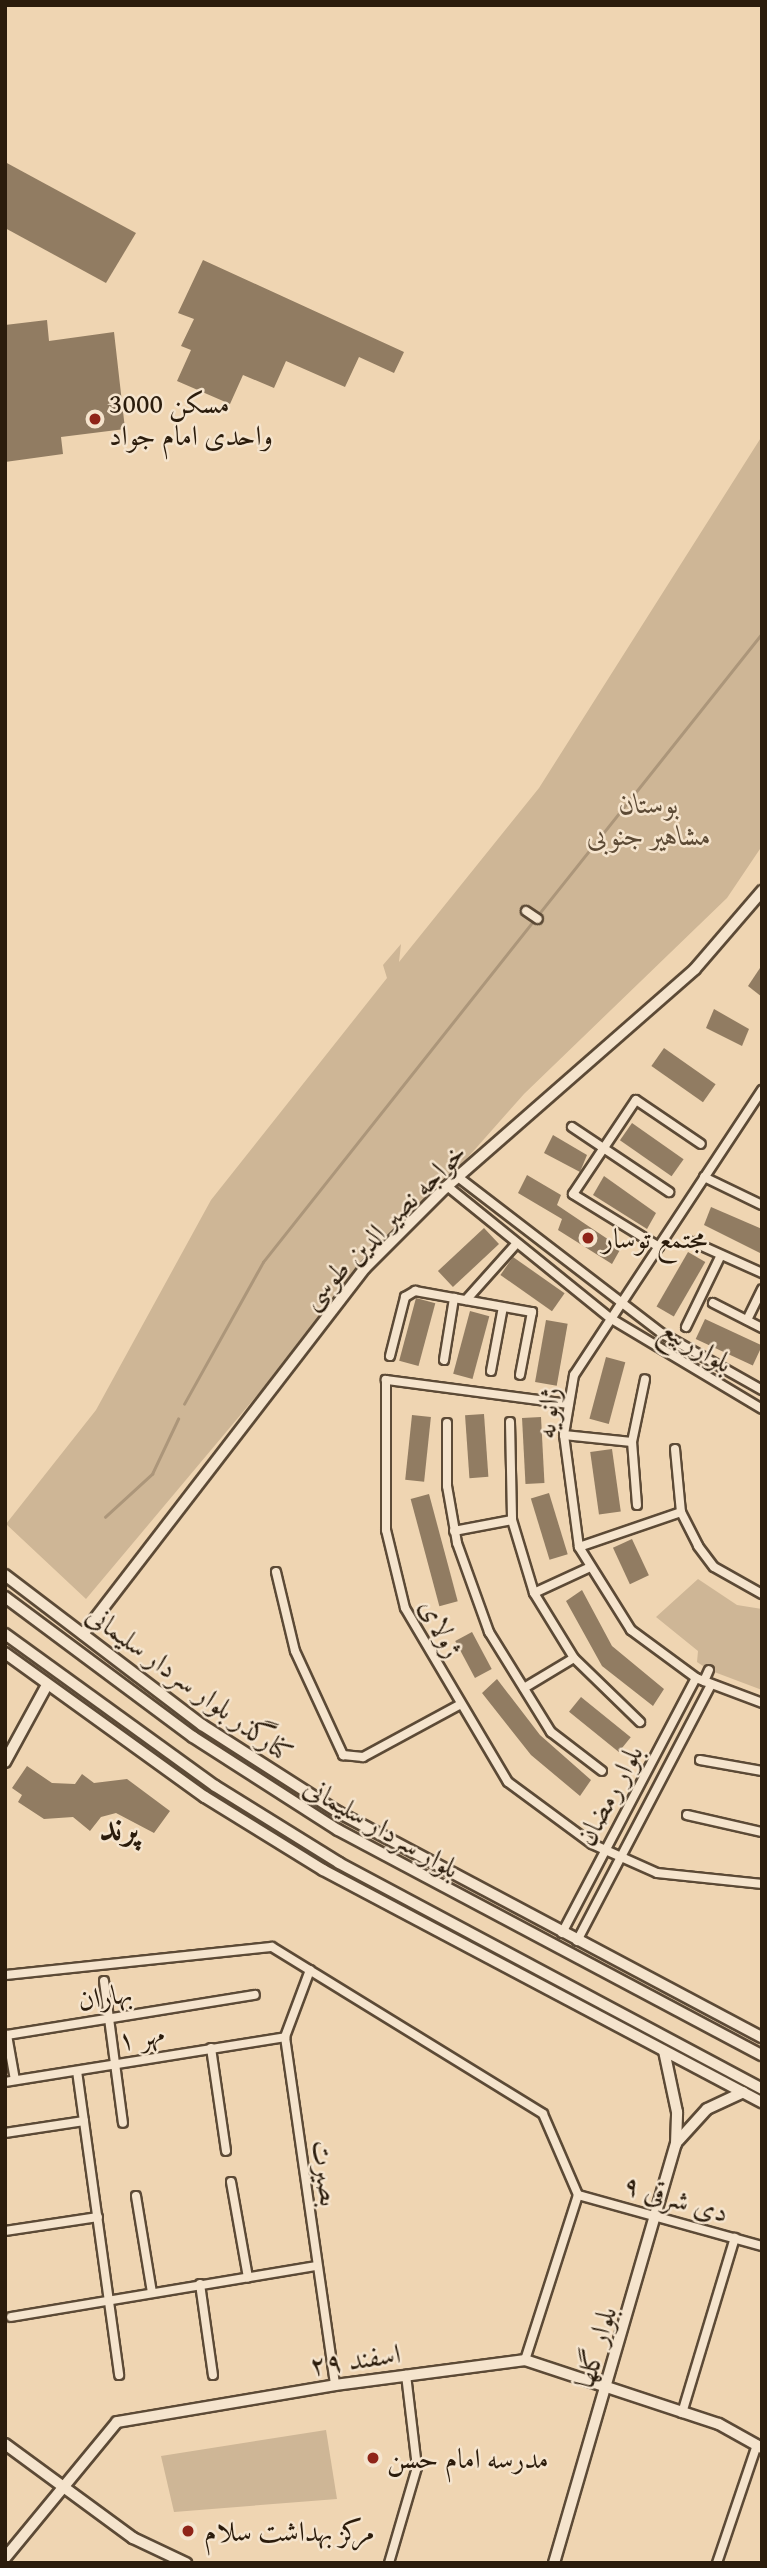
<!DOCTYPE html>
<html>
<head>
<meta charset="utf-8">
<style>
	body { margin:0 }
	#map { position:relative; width:767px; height:2568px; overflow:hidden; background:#efd5b2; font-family:"Gentium Book Plus",Amiri,serif }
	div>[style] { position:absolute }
	.green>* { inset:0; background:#ceb696 }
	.stream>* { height:2.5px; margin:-1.25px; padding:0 1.25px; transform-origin:1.25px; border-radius:1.25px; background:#ac967a }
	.building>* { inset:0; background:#917c62; transform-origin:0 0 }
	.roads { filter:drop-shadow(2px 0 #5c4a36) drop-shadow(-2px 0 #5c4a36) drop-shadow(0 2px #5c4a36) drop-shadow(0 -2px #5c4a36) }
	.street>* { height:8px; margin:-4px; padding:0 4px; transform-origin:4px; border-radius:4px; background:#f5e4cd }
	.secondary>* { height:10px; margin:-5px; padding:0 5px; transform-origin:5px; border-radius:5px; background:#f5e4cd }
	.dots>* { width:19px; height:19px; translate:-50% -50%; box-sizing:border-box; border:4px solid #f5e4cd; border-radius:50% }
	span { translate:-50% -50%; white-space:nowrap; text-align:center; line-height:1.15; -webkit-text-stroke:5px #f5e4cd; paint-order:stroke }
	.poi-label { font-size:28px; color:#2b1c0c }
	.left { translate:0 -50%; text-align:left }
	.park-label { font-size:28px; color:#5c4a35; font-style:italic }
	.street-label { font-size:28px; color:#2b1c0c }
	.district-label { font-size:35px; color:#2b1c0c; font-weight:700 }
	.frame { position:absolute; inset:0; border:7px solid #2b1c0c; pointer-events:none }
</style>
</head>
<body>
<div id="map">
	<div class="green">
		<div style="clip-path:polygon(762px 436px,762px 846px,727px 898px,524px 1094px,253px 1400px,86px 1599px,6px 1524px,96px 1410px,211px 1200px,387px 978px,383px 965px,401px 944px,399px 962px,539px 788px)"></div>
		<div style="clip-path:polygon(698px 1579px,737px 1605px,762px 1609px,762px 1690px,709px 1670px,697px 1662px,698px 1651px,656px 1617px)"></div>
		<div style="clip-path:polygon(326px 2430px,337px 2499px,174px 2512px,161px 2456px)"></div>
	</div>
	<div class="stream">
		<div style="left:538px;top:915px;width:360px;rotate:-51.5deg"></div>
		<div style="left:184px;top:1404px;width:162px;rotate:-60.9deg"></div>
		<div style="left:263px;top:1262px;width:436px;rotate:-51.6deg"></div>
		<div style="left:105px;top:1517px;width:64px;rotate:-42.5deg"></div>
		<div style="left:152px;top:1474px;width:61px;rotate:-64.7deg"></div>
	</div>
	<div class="building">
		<div style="clip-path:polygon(5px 162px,136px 233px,106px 283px,5px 228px)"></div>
		<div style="clip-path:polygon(203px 260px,404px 352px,394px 373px,359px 357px,345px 387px,286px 361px,274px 388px,243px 375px,230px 404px,177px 381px,191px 350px,181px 346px,194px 319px,178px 313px)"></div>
		<div style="clip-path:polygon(47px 320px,49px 341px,114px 332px,125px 429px,61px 437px,63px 454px,5px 462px,5px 325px)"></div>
		<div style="clip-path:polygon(762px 965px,762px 997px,748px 986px)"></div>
		<div style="clip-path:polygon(714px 1009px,749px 1029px,742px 1046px,706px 1028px)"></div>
		<div style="left:664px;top:1048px;width:63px;height:22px;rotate:35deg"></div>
		<div style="left:632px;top:1123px;width:63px;height:21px;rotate:35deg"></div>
		<div style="clip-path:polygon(553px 1135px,587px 1155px,580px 1172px,544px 1153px)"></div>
		<div style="clip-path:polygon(527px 1175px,561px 1195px,557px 1205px,621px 1248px,612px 1264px,558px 1230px,562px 1219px,518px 1193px)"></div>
		<div style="clip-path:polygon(604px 1176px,656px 1213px,647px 1229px,593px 1195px)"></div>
		<div style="clip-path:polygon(711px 1207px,762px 1229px,762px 1254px,704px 1225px)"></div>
		<div style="left:484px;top:1228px;width:22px;height:63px;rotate:47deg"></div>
		<div style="left:688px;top:1252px;width:20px;height:63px;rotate:30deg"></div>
		<div style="left:513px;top:1257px;width:63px;height:22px;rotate:35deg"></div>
		<div style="left:416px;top:1298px;width:20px;height:65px;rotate:15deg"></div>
		<div style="left:470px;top:1311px;width:20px;height:65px;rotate:15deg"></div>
		<div style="left:705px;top:1319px;width:63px;height:22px;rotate:25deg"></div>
		<div style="left:546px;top:1320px;width:22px;height:63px;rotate:10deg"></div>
		<div style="left:606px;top:1357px;width:20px;height:64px;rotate:15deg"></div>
		<div style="left:484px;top:1414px;width:63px;height:19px;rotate:86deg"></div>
		<div style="left:412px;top:1415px;width:19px;height:65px;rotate:6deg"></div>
		<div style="left:541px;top:1417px;width:66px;height:19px;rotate:87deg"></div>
		<div style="left:612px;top:1449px;width:63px;height:22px;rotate:82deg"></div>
		<div style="left:549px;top:1493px;width:64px;height:19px;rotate:73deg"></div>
		<div style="left:429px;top:1494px;width:111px;height:19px;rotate:75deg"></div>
		<div style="left:632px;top:1539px;width:40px;height:21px;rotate:65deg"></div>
		<div style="clip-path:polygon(582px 1590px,612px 1646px,664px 1689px,653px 1706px,602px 1666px,566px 1601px)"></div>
		<div style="left:472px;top:1632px;width:42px;height:19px;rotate:62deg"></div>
		<div style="clip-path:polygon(497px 1679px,540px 1735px,591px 1780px,580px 1796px,531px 1755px,482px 1693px)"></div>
		<div style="left:581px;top:1697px;width:64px;height:19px;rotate:39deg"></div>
		<div style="clip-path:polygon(27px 1766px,52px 1783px,75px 1784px,82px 1774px,94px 1783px,127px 1779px,170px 1811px,154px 1833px,116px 1813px,101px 1817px,90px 1831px,73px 1817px,44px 1819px,18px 1802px,22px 1795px,12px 1788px)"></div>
	</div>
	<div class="roads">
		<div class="street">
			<div style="left:526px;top:911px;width:14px;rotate:34deg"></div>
			<div style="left:762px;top:1090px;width:341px;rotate:123.4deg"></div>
			<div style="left:574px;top:1375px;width:61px;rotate:99.5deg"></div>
			<div style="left:564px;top:1435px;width:113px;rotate:82.4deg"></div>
			<div style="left:579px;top:1547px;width:98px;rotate:57.9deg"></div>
			<div style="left:631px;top:1630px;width:81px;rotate:36.4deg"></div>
			<div style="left:696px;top:1678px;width:71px;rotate:20.7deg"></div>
			<div style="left:572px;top:1127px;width:117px;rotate:33.8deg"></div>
			<div style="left:458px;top:1177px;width:256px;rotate:37.5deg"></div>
			<div style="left:661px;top:1333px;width:116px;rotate:29.4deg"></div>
			<div style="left:704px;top:1177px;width:64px;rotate:25.8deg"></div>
			<div style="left:447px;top:1186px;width:210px;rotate:39deg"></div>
			<div style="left:610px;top:1318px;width:177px;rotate:30.9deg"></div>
			<div style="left:693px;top:1242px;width:76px;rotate:24.2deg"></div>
			<div style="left:659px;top:1247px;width:101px;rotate:-148.4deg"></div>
			<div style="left:573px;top:1194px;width:113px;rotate:-56.2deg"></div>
			<div style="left:636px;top:1100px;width:78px;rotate:34.1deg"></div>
			<div style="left:466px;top:1300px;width:76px;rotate:-48.2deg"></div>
			<div style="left:713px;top:1303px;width:55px;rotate:27deg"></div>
			<div style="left:747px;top:1320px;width:34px;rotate:-64deg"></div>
			<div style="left:686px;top:1327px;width:80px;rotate:-64.1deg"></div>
			<div style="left:390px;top:1356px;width:61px;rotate:-75.7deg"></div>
			<div style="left:405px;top:1297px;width:12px;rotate:-31deg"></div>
			<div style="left:415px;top:1291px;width:119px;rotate:10.2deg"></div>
			<div style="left:532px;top:1312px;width:64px;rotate:100.8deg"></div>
			<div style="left:444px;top:1360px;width:63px;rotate:-80.8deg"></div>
			<div style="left:491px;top:1371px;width:65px;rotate:-79.4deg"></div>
			<div style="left:569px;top:1404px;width:185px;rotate:-172.5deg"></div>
			<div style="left:386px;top:1380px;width:150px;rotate:90deg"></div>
			<div style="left:386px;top:1530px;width:80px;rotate:76.3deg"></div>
			<div style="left:405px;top:1608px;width:202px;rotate:59.4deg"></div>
			<div style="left:508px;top:1782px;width:104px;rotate:36.4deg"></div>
			<div style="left:592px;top:1844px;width:71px;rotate:24deg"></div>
			<div style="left:657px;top:1873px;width:106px;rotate:6deg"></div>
			<div style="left:510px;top:1422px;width:98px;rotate:88.8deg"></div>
			<div style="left:512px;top:1520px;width:76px;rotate:73.2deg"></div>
			<div style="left:534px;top:1593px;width:76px;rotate:58.4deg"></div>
			<div style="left:574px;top:1658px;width:92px;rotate:44.1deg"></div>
			<div style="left:447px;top:1423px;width:63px;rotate:90deg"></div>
			<div style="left:447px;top:1486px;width:58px;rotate:80deg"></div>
			<div style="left:457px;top:1543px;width:95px;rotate:70.2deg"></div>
			<div style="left:489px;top:1632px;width:118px;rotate:58.2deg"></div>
			<div style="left:551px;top:1732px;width:64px;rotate:37.4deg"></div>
			<div style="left:564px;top:1435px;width:68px;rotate:5.9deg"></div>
			<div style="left:675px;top:1449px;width:63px;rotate:84.6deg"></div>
			<div style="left:681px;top:1512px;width:38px;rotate:63deg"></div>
			<div style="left:698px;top:1546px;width:26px;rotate:53deg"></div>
			<div style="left:714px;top:1567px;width:55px;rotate:29.4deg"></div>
			<div style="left:637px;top:1505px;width:63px;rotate:-94.5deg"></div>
			<div style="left:632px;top:1442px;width:64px;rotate:-78.3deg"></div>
			<div style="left:454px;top:1531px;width:59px;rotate:-10.7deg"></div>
			<div style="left:579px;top:1547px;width:108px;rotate:-18.9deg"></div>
			<div style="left:276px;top:1572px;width:81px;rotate:76.5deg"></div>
			<div style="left:295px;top:1651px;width:115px;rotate:65.2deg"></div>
			<div style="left:343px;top:1755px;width:20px;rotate:6deg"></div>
			<div style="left:363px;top:1757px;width:109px;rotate:-28.4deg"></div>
			<div style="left:534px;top:1593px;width:60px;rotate:-24.8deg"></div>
			<div style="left:704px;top:1681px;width:12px;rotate:-66deg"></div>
			<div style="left:524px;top:1688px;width:58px;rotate:-31deg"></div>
			<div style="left:700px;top:1760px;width:63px;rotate:10.1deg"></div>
			<div style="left:687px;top:1815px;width:77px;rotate:12.8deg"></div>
			<div style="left:562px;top:1933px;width:288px;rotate:-62.3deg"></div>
			<div style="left:577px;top:1941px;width:289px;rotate:-62.4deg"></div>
			<div style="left:310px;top:1970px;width:72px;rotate:110.5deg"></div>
			<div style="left:285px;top:2037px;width:352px;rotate:81.8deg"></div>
			<div style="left:5px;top:1975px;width:268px;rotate:-6deg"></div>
			<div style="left:272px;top:1947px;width:318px;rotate:31.6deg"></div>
			<div style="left:543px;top:2114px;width:88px;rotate:66.6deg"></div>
			<div style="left:578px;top:2195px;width:173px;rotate:107.8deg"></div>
			<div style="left:104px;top:1981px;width:143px;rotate:82.4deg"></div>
			<div style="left:211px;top:2048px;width:104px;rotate:81.7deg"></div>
			<div style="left:77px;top:2071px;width:307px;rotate:82.1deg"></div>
			<div style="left:15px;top:2080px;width:46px;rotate:-100.1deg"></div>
			<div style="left:7px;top:2035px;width:251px;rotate:-9.2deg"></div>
			<div style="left:5px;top:2082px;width:284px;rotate:-9.1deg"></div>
			<div style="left:5px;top:2133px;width:80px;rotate:-8.6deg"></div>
			<div style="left:231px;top:2182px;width:97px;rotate:79.9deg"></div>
			<div style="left:578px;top:2195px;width:191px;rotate:15.5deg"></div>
			<div style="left:136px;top:2196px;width:98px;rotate:80.6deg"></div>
			<div style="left:5px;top:2231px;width:94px;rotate:-8.6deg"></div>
			<div style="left:200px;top:2284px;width:92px;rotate:81.9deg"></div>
			<div style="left:11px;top:2317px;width:309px;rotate:-9.5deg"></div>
			<div style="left:682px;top:2413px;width:183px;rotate:-73.2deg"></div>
			<div style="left:389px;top:2563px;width:100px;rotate:-73.7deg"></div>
			<div style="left:417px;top:2467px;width:93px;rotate:-96.8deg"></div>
			<div style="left:717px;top:2563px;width:125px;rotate:-71.3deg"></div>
		</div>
		<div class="secondary">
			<div style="left:5px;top:1575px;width:248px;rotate:37.3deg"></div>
			<div style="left:202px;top:1725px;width:161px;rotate:32.6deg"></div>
			<div style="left:338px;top:1812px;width:480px;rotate:28deg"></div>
			<div style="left:5px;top:1597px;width:234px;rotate:36.7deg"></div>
			<div style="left:193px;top:1737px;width:172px;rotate:32.7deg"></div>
			<div style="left:338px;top:1830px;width:480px;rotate:28deg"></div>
			<div style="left:5px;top:1634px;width:259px;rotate:35.9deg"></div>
			<div style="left:215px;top:1786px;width:146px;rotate:31.8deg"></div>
			<div style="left:339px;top:1863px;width:480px;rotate:28.1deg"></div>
			<div style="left:83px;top:1634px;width:462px;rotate:-52.4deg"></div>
			<div style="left:365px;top:1268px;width:113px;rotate:-45deg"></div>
			<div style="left:445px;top:1188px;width:332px;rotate:-41.2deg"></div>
			<div style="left:695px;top:969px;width:103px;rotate:-49.3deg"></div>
			<div style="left:5px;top:1653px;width:246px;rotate:35.8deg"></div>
			<div style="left:205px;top:1797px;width:139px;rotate:31.7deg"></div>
			<div style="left:323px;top:1870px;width:497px;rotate:27.9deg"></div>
			<div style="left:5px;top:1762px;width:88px;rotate:-61.4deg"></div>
			<div style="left:678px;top:2141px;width:43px;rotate:-47.8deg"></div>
			<div style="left:707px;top:2109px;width:40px;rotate:-25deg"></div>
			<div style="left:5px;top:2444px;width:159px;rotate:36.3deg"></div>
			<div style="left:133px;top:2538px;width:59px;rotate:25.3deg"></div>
			<div style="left:5px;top:2558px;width:176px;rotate:-50.5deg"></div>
			<div style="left:117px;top:2422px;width:221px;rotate:-9.6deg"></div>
			<div style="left:335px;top:2385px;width:192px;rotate:-7.5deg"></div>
			<div style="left:525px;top:2360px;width:204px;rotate:18.3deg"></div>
			<div style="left:719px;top:2424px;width:49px;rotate:29.2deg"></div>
			<div style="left:554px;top:2563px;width:436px;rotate:-73.8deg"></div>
			<div style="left:676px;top:2144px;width:32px;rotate:-88deg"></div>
			<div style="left:677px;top:2112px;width:62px;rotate:-102deg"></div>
		</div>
	</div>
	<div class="dots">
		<div style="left:95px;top:419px;background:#8f2418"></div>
		<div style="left:588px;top:1238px;background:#8f2418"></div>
		<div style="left:373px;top:2458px;background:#8f2418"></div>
		<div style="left:188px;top:2531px;background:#8f2418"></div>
	</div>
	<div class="poi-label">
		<span class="left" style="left:109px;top:419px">مسکن 3000<br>واحدی امام جواد</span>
		<span class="left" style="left:602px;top:1238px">مجتمع توسار</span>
		<span class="left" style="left:387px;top:2458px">مدرسه امام حسن</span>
		<span class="left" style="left:204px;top:2531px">مرکز بهداشت سلام</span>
	</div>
	<div class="park-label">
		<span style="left:649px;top:819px">بوستان<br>مشاهیر جنوبی</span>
	</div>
	<div class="street-label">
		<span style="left:383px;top:1225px;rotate:-45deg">خواجه نصیر الدین طوسی</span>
		<span style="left:697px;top:1345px;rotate:31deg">بلوارربیع</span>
		<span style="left:547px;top:1413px;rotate:-84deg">ژانویه</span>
		<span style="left:442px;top:1628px;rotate:64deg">ژولای</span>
		<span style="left:190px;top:1683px;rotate:36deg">کنارگذر بلوار سردار سلیمانی</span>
		<span style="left:609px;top:1795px;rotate:-62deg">بلوار رمضان</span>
		<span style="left:382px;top:1827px;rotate:30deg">بلوار سردار سلیمانی</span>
		<span style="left:105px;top:1996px;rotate:-9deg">بهاران</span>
		<span style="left:141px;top:2036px;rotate:-10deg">مهر ۱</span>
		<span style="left:326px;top:2173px;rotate:82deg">بصیرت</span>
		<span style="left:676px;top:2198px;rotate:16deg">۹ دی شرقی</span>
		<span style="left:595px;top:2347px;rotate:-73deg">بلوار گلها</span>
		<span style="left:355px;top:2359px;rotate:-8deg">۲۹ اسفند</span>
	</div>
	<div class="district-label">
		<span style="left:119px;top:1828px">پرند</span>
	</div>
	<div class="frame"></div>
</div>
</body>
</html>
